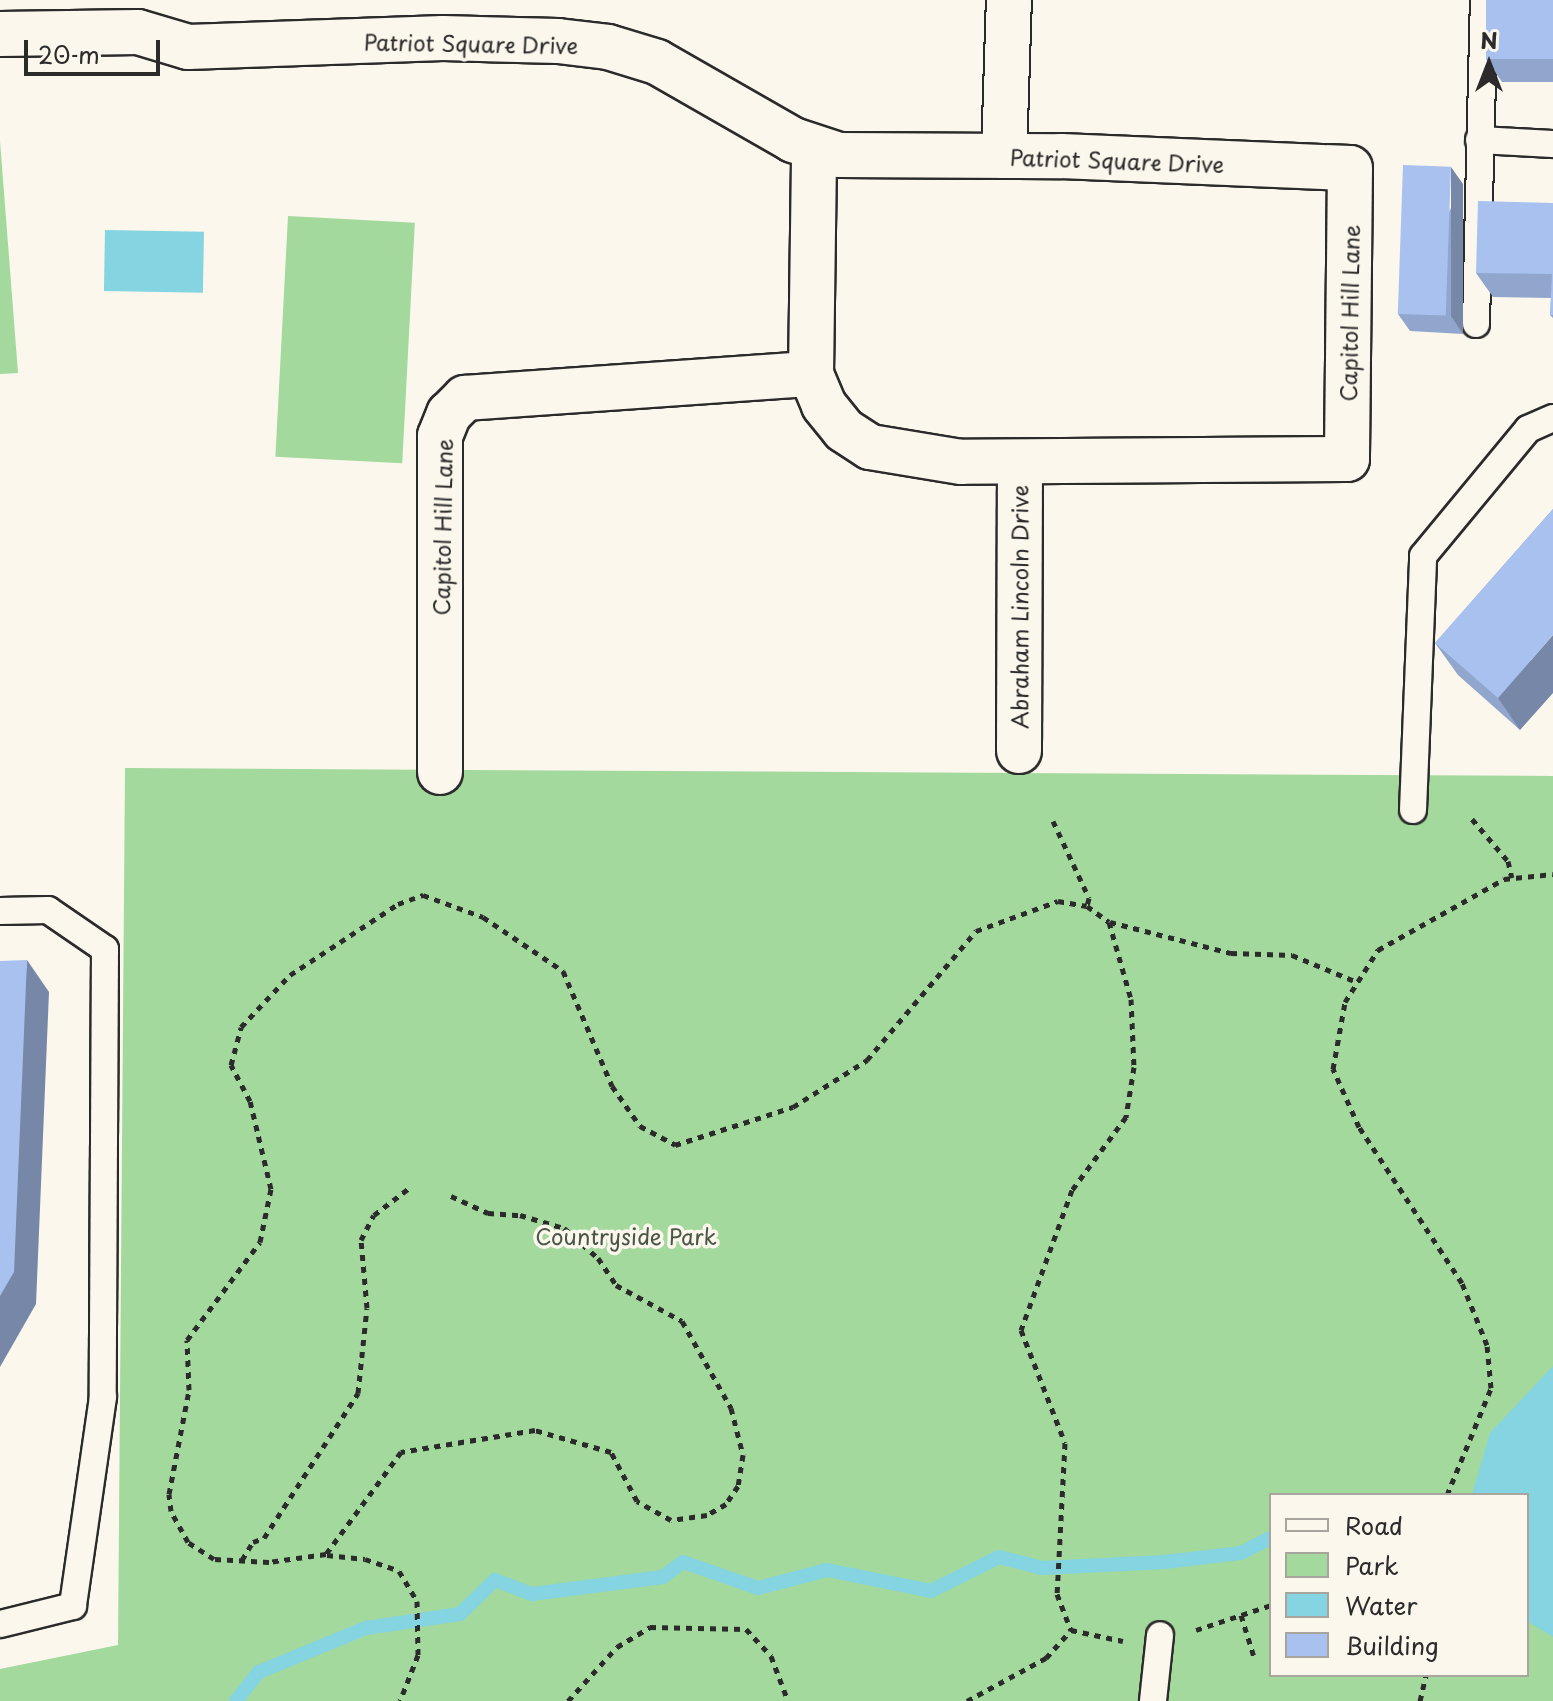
<!DOCTYPE html>
<html>
<head>
<meta charset="utf-8">
<style>
	body { margin:0 }
	#map { position:relative; width:1553px; height:1701px; overflow:hidden; background:#fbf7ec; font-family:"Playpen Sans",sans-serif }
	div>[style] { position:absolute }
	.green>* { inset:0; background:#a3d99d; transform-origin:0 0 }
	.water>* { inset:0; background:#84d4e1; transform-origin:0 0 }
	.stream>* { height:14px; margin:-7px; padding:0 7px; transform-origin:7px; border-radius:7px; background:#84d4e1 }
	.path>* { height:5px; margin-top:-2.5px; transform-origin:0; background:repeating-linear-gradient(90deg,#2b2b2b 0 6px,transparent 0 12px) }
	.roads { filter:drop-shadow(2px 0 #2b2b2b) drop-shadow(-2px 0 #2b2b2b) drop-shadow(0 2px #2b2b2b) drop-shadow(0 -2px #2b2b2b) }
	.service>* { height:26px; margin:-13px; padding:0 13px; transform-origin:13px; border-radius:13px; background:#fbf7ec }
	.minor>* { height:44px; margin:-22px; padding:0 22px; transform-origin:22px; border-radius:22px; background:#fbf7ec }
	.wall>* { inset:0; background:#90a6cd }
	.shaded-wall>* { inset:0; background:#7687a7 }
	.building>* { inset:0; background:#a8c1ee; transform-origin:0 0 }
	span { translate:-50% -50%; white-space:nowrap; text-align:center; line-height:1.15; -webkit-text-stroke:7px #fbf7ec; paint-order:stroke }
	.street-label { font-size:22px; color:#2b2b2b }
	.park-label { font-size:22px; color:#495648 }
	.legend { position:absolute; left:1269px; top:1493px; width:260px; height:184px; box-sizing:border-box; background:#fbf7ec; border:2px solid #a8a59f; margin:0; padding:10px 14px; list-style:none; font-size:24px; color:#2b2b2b }
	.legend li { display:flex; align-items:center; gap:16px; height:40px }
	.legend b { width:40px; border:2px solid #a8a59f }
	.north { position:absolute; left:1449px; top:24px; width:80px; height:80px; -webkit-text-stroke:6px #fbf7ec; paint-order:stroke; rotate:0deg; font-size:22px; font-weight:700; line-height:32px; text-align:center; color:#2b2b2b }
	.north::after { content:''; display:block; margin:auto; width:28px; height:36px; background:#2b2b2b; clip-path:polygon(50% 0,100% 100%,50% 72%,0 100%) }
	.scale { position:absolute; left:24px; top:40px; width:136px; height:36px; box-sizing:border-box; border:4px solid #2b2b2b; border-top:0; padding-left:10px; font-size:24px; line-height:28px; white-space:nowrap; color:#2b2b2b; -webkit-text-stroke:6px #fbf7ec; paint-order:stroke }
</style>
</head>
<body>
<div id="map">
	<div class="green">
		<div style="clip-path:polygon(0 141px,18px 373px,0 374px)"></div>
		<div style="left:288px;top:216px;width:127px;height:241px;rotate:3deg"></div>
		<div style="clip-path:polygon(evenodd,125px 768px,1553px 776px,1553px 1701px,0 1701px,0 1669px,118px 1645px,125px 768px,1271px 1495px,1527px 1495px,1527px 1675px,1271px 1675px,1271px 1495px)"></div>
	</div>
	<div class="water">
		<div style="left:105px;top:230px;width:99px;height:61px;rotate:1deg"></div>
		<div style="clip-path:polygon(1553px 1366px,1553px 1637px,1527px 1621px,1527px 1495px,1472px 1495px,1490px 1433px)"></div>
	</div>
	<div class="stream">
		<div style="left:236px;top:1701px;width:37px;rotate:-52deg"></div>
		<div style="left:259px;top:1672px;width:116px;rotate:-22.4deg"></div>
		<div style="left:366px;top:1628px;width:95px;rotate:-8.5deg"></div>
		<div style="left:460px;top:1614px;width:49px;rotate:-44.2deg"></div>
		<div style="left:495px;top:1580px;width:40px;rotate:21deg"></div>
		<div style="left:532px;top:1594px;width:132px;rotate:-7.4deg"></div>
		<div style="left:663px;top:1577px;width:25px;rotate:-37deg"></div>
		<div style="left:683px;top:1562px;width:79px;rotate:19.1deg"></div>
		<div style="left:758px;top:1588px;width:71px;rotate:-14.6deg"></div>
		<div style="left:827px;top:1570px;width:106px;rotate:11.4deg"></div>
		<div style="left:931px;top:1591px;width:76px;rotate:-26.6deg"></div>
		<div style="left:999px;top:1557px;width:44px;rotate:14.3deg"></div>
		<div style="left:1042px;top:1568px;width:123px;rotate:-2.8deg"></div>
		<div style="left:1165px;top:1562px;width:77px;rotate:-6.8deg"></div>
		<div style="left:1241px;top:1553px;width:34px;rotate:-27deg"></div>
	</div>
	<div class="path">
		<div style="left:1472px;top:819px;width:55px;rotate:49.4deg"></div>
		<div style="left:1508px;top:861px;width:17px;rotate:77deg"></div>
		<div style="left:1053px;top:821px;width:85px;rotate:64.9deg"></div>
		<div style="left:1089px;top:898px;width:8px;rotate:104deg"></div>
		<div style="left:1110px;top:922px;width:125px;rotate:14.4deg"></div>
		<div style="left:1231px;top:953px;width:61px;rotate:1.9deg"></div>
		<div style="left:1292px;top:955px;width:70px;rotate:22.6deg"></div>
		<div style="left:451px;top:1196px;width:41px;rotate:24.7deg"></div>
		<div style="left:488px;top:1213px;width:32px;rotate:4deg"></div>
		<div style="left:520px;top:1215px;width:46px;rotate:16.5deg"></div>
		<div style="left:564px;top:1228px;width:45px;rotate:41.4deg"></div>
		<div style="left:598px;top:1258px;width:32px;rotate:56deg"></div>
		<div style="left:616px;top:1285px;width:75px;rotate:28.6deg"></div>
		<div style="left:682px;top:1321px;width:100px;rotate:60.6deg"></div>
		<div style="left:731px;top:1408px;width:49px;rotate:75.7deg"></div>
		<div style="left:743px;top:1455px;width:31px;rotate:99deg"></div>
		<div style="left:738px;top:1486px;width:22px;rotate:124deg"></div>
		<div style="left:726px;top:1504px;width:22px;rotate:150deg"></div>
		<div style="left:707px;top:1515px;width:36px;rotate:172deg"></div>
		<div style="left:671px;top:1520px;width:39px;rotate:-151deg"></div>
		<div style="left:637px;top:1501px;width:55px;rotate:-118deg"></div>
		<div style="left:611px;top:1452px;width:79px;rotate:-163.9deg"></div>
		<div style="left:535px;top:1430px;width:136px;rotate:170.7deg"></div>
		<div style="left:401px;top:1452px;width:127px;rotate:126.3deg"></div>
		<div style="left:326px;top:1554px;width:58px;rotate:172deg"></div>
		<div style="left:269px;top:1562px;width:55px;rotate:-176.9deg"></div>
		<div style="left:214px;top:1559px;width:31px;rotate:-147deg"></div>
		<div style="left:188px;top:1542px;width:35px;rotate:-119deg"></div>
		<div style="left:171px;top:1511px;width:17px;rotate:-97deg"></div>
		<div style="left:169px;top:1494px;width:106px;rotate:-79.1deg"></div>
		<div style="left:189px;top:1390px;width:50px;rotate:-92.3deg"></div>
		<div style="left:187px;top:1340px;width:122px;rotate:-53.3deg"></div>
		<div style="left:260px;top:1242px;width:54px;rotate:-78.3deg"></div>
		<div style="left:271px;top:1189px;width:90px;rotate:-103.4deg"></div>
		<div style="left:250px;top:1101px;width:41px;rotate:-117.8deg"></div>
		<div style="left:231px;top:1065px;width:39px;rotate:-75deg"></div>
		<div style="left:241px;top:1027px;width:71px;rotate:-46.7deg"></div>
		<div style="left:290px;top:975px;width:129px;rotate:-33.3deg"></div>
		<div style="left:398px;top:904px;width:27px;rotate:-20deg"></div>
		<div style="left:423px;top:895px;width:64px;rotate:20.1deg"></div>
		<div style="left:483px;top:917px;width:97px;rotate:34deg"></div>
		<div style="left:563px;top:971px;width:125px;rotate:66.9deg"></div>
		<div style="left:612px;top:1086px;width:49px;rotate:55deg"></div>
		<div style="left:640px;top:1126px;width:40px;rotate:28deg"></div>
		<div style="left:675px;top:1145px;width:124px;rotate:-17.9deg"></div>
		<div style="left:793px;top:1107px;width:88px;rotate:-32.4deg"></div>
		<div style="left:867px;top:1060px;width:169px;rotate:-49.8deg"></div>
		<div style="left:976px;top:931px;width:87px;rotate:-20.1deg"></div>
		<div style="left:1058px;top:901px;width:29px;rotate:10deg"></div>
		<div style="left:1087px;top:906px;width:27px;rotate:36deg"></div>
		<div style="left:1109px;top:922px;width:80px;rotate:74.1deg"></div>
		<div style="left:1131px;top:999px;width:68px;rotate:87.5deg"></div>
		<div style="left:1134px;top:1067px;width:51px;rotate:99.1deg"></div>
		<div style="left:1126px;top:1117px;width:91px;rotate:126.5deg"></div>
		<div style="left:1072px;top:1190px;width:149px;rotate:110deg"></div>
		<div style="left:1021px;top:1330px;width:121px;rotate:68.7deg"></div>
		<div style="left:1065px;top:1443px;width:151px;rotate:93deg"></div>
		<div style="left:1057px;top:1594px;width:39px;rotate:69deg"></div>
		<div style="left:1071px;top:1630px;width:53px;rotate:11.9deg"></div>
		<div style="left:1447px;top:1495px;width:116px;rotate:-67.6deg"></div>
		<div style="left:1491px;top:1388px;width:43px;rotate:-95.3deg"></div>
		<div style="left:1487px;top:1345px;width:67px;rotate:-112deg"></div>
		<div style="left:1462px;top:1283px;width:187px;rotate:-123.4deg"></div>
		<div style="left:1359px;top:1127px;width:64px;rotate:-114.1deg"></div>
		<div style="left:1333px;top:1069px;width:68px;rotate:-79.8deg"></div>
		<div style="left:1345px;top:1002px;width:62px;rotate:-57.6deg"></div>
		<div style="left:1378px;top:950px;width:145px;rotate:-29.4deg"></div>
		<div style="left:1504px;top:879px;width:49px;rotate:-5.8deg"></div>
		<div style="left:327px;top:1555px;width:38px;rotate:6deg"></div>
		<div style="left:365px;top:1559px;width:36px;rotate:19deg"></div>
		<div style="left:399px;top:1571px;width:35px;rotate:59deg"></div>
		<div style="left:417px;top:1601px;width:54px;rotate:88.9deg"></div>
		<div style="left:418px;top:1655px;width:49px;rotate:111.4deg"></div>
		<div style="left:242px;top:1560px;width:21px;rotate:-59deg"></div>
		<div style="left:253px;top:1542px;width:12px;rotate:-20deg"></div>
		<div style="left:264px;top:1538px;width:173px;rotate:-57deg"></div>
		<div style="left:358px;top:1393px;width:85px;rotate:-84deg"></div>
		<div style="left:367px;top:1308px;width:68px;rotate:-95deg"></div>
		<div style="left:361px;top:1240px;width:28px;rotate:-63deg"></div>
		<div style="left:374px;top:1215px;width:44px;rotate:-37.6deg"></div>
		<div style="left:1241px;top:1615px;width:47px;rotate:72.7deg"></div>
		<div style="left:1196px;top:1630px;width:79px;rotate:-18.4deg"></div>
		<div style="left:568px;top:1701px;width:73px;rotate:-47.8deg"></div>
		<div style="left:617px;top:1647px;width:39px;rotate:-31deg"></div>
		<div style="left:650px;top:1627px;width:96px;rotate:1.2deg"></div>
		<div style="left:746px;top:1629px;width:37px;rotate:47deg"></div>
		<div style="left:771px;top:1656px;width:48px;rotate:69.3deg"></div>
		<div style="left:967px;top:1701px;width:90px;rotate:-28.6deg"></div>
		<div style="left:1046px;top:1658px;width:38px;rotate:-48deg"></div>
		<div style="left:1420px;top:1701px;width:27px;rotate:-77deg"></div>
	</div>
	<div class="roads">
		<div class="service">
			<div style="left:1479px;top:140px;width:74px;rotate:3.1deg"></div>
			<div style="left:1476px;top:324px;width:324px;rotate:-88.6deg"></div>
			<div style="left:1413px;top:810px;width:254px;rotate:-87.7deg"></div>
			<div style="left:1423px;top:556px;width:165px;rotate:-50.4deg"></div>
			<div style="left:1528px;top:429px;width:27px;rotate:-24deg"></div>
			<div style="left:0;top:911px;width:48px;rotate:-1.2deg"></div>
			<div style="left:48px;top:910px;width:69px;rotate:34.4deg"></div>
			<div style="left:105px;top:949px;width:448px;rotate:90.3deg"></div>
			<div style="left:103px;top:1397px;width:211px;rotate:98.2deg"></div>
			<div style="left:73px;top:1606px;width:75px;rotate:166.1deg"></div>
			<div style="left:1153px;top:1701px;width:66px;rotate:-83.9deg"></div>
		</div>
		<div class="minor">
			<div style="left:0;top:34px;width:138px;rotate:-0.8deg"></div>
			<div style="left:138px;top:32px;width:52px;rotate:16.7deg"></div>
			<div style="left:188px;top:47px;width:255px;rotate:-2deg"></div>
			<div style="left:443px;top:38px;width:115px;rotate:1.5deg"></div>
			<div style="left:558px;top:41px;width:50px;rotate:6.8deg"></div>
			<div style="left:608px;top:47px;width:51px;rotate:17deg"></div>
			<div style="left:657px;top:62px;width:157px;rotate:29.8deg"></div>
			<div style="left:793px;top:140px;width:48px;rotate:18.1deg"></div>
			<div style="left:839px;top:155px;width:222px;rotate:0.3deg"></div>
			<div style="left:1061px;top:156px;width:289px;rotate:2.4deg"></div>
			<div style="left:1350px;top:168px;width:291px;rotate:90.6deg"></div>
			<div style="left:1347px;top:459px;width:386px;rotate:179.6deg"></div>
			<div style="left:961px;top:462px;width:92px;rotate:-170.6deg"></div>
			<div style="left:870px;top:447px;width:31px;rotate:-147deg"></div>
			<div style="left:844px;top:430px;width:32px;rotate:-129deg"></div>
			<div style="left:824px;top:405px;width:34px;rotate:-113deg"></div>
			<div style="left:811px;top:374px;width:225px;rotate:-89.2deg"></div>
			<div style="left:1004px;top:156px;width:156px;rotate:-88.2deg"></div>
			<div style="left:1019px;top:751px;width:288px;rotate:-89.8deg"></div>
			<div style="left:440px;top:772px;width:336px;rotate:-90deg"></div>
			<div style="left:440px;top:436px;width:24px;rotate:-68deg"></div>
			<div style="left:449px;top:414px;width:23px;rotate:-45deg"></div>
			<div style="left:465px;top:398px;width:347px;rotate:-4deg"></div>
		</div>
	</div>
	<div class="wall">
		<div style="clip-path:polygon(1553px 0,1553px 82px,1502px 82px,1486px 59px)"></div>
		<div style="clip-path:polygon(1463px 184px,1463px 334px,1410px 331px,1398px 314px)"></div>
		<div style="clip-path:polygon(1553px 203px,1553px 318px,1550px 315px,1551px 298px,1493px 297px,1476px 273px)"></div>
		<div style="clip-path:polygon(1553px 509px,1520px 730px,1458px 675px,1435px 643px)"></div>
	</div>
	<div class="shaded-wall">
		<div style="clip-path:polygon(1451px 167px,1463px 184px,1463px 334px,1451px 316px)"></div>
		<div style="clip-path:polygon(1553px 635px,1553px 693px,1520px 730px,1498px 698px)"></div>
		<div style="clip-path:polygon(27px 960px,49px 992px,36px 1304px,0 1367px,0 1296px)"></div>
	</div>
	<div class="building">
		<div style="left:1486px;top:0;width:67px;height:59px"></div>
		<div style="left:1403px;top:165px;width:48px;height:149px;rotate:2deg"></div>
		<div style="clip-path:polygon(1478px 201px,1553px 203px,1553px 315px,1550px 315px,1552px 274px,1476px 273px)"></div>
		<div style="clip-path:polygon(1553px 509px,1553px 635px,1498px 698px,1435px 643px)"></div>
		<div style="clip-path:polygon(27px 960px,14px 1272px,0 1296px,0 961px)"></div>
	</div>
	<div class="street-label">
		<span style="left:471px;top:43px;rotate:1deg">Patriot Square Drive</span>
		<span style="left:1117px;top:160px;rotate:2deg">Patriot Square Drive</span>
		<span style="left:1349px;top:313px;rotate:-89deg">Capitol Hill Lane</span>
		<span style="left:442px;top:527px;rotate:-89deg">Capitol Hill Lane</span>
		<span style="left:1019px;top:607px;rotate:-90deg">Abraham Lincoln Drive</span>
	</div>
	<div class="park-label">
		<span style="left:626px;top:1236px">Countryside Park</span>
	</div>
	<ul class="legend">
	<li><b style="height:10px;background:#fbf7ec"></b>Road</li>
	<li><b style="height:22px;background:#a3d99d"></b>Park</li>
	<li><b style="height:22px;background:#84d4e1"></b>Water</li>
	<li><b style="height:22px;background:#a8c1ee"></b>Building</li>
	</ul>
	<div class="north">N</div>
	<div class="scale">20 m</div>
</div>
</body>
</html>
